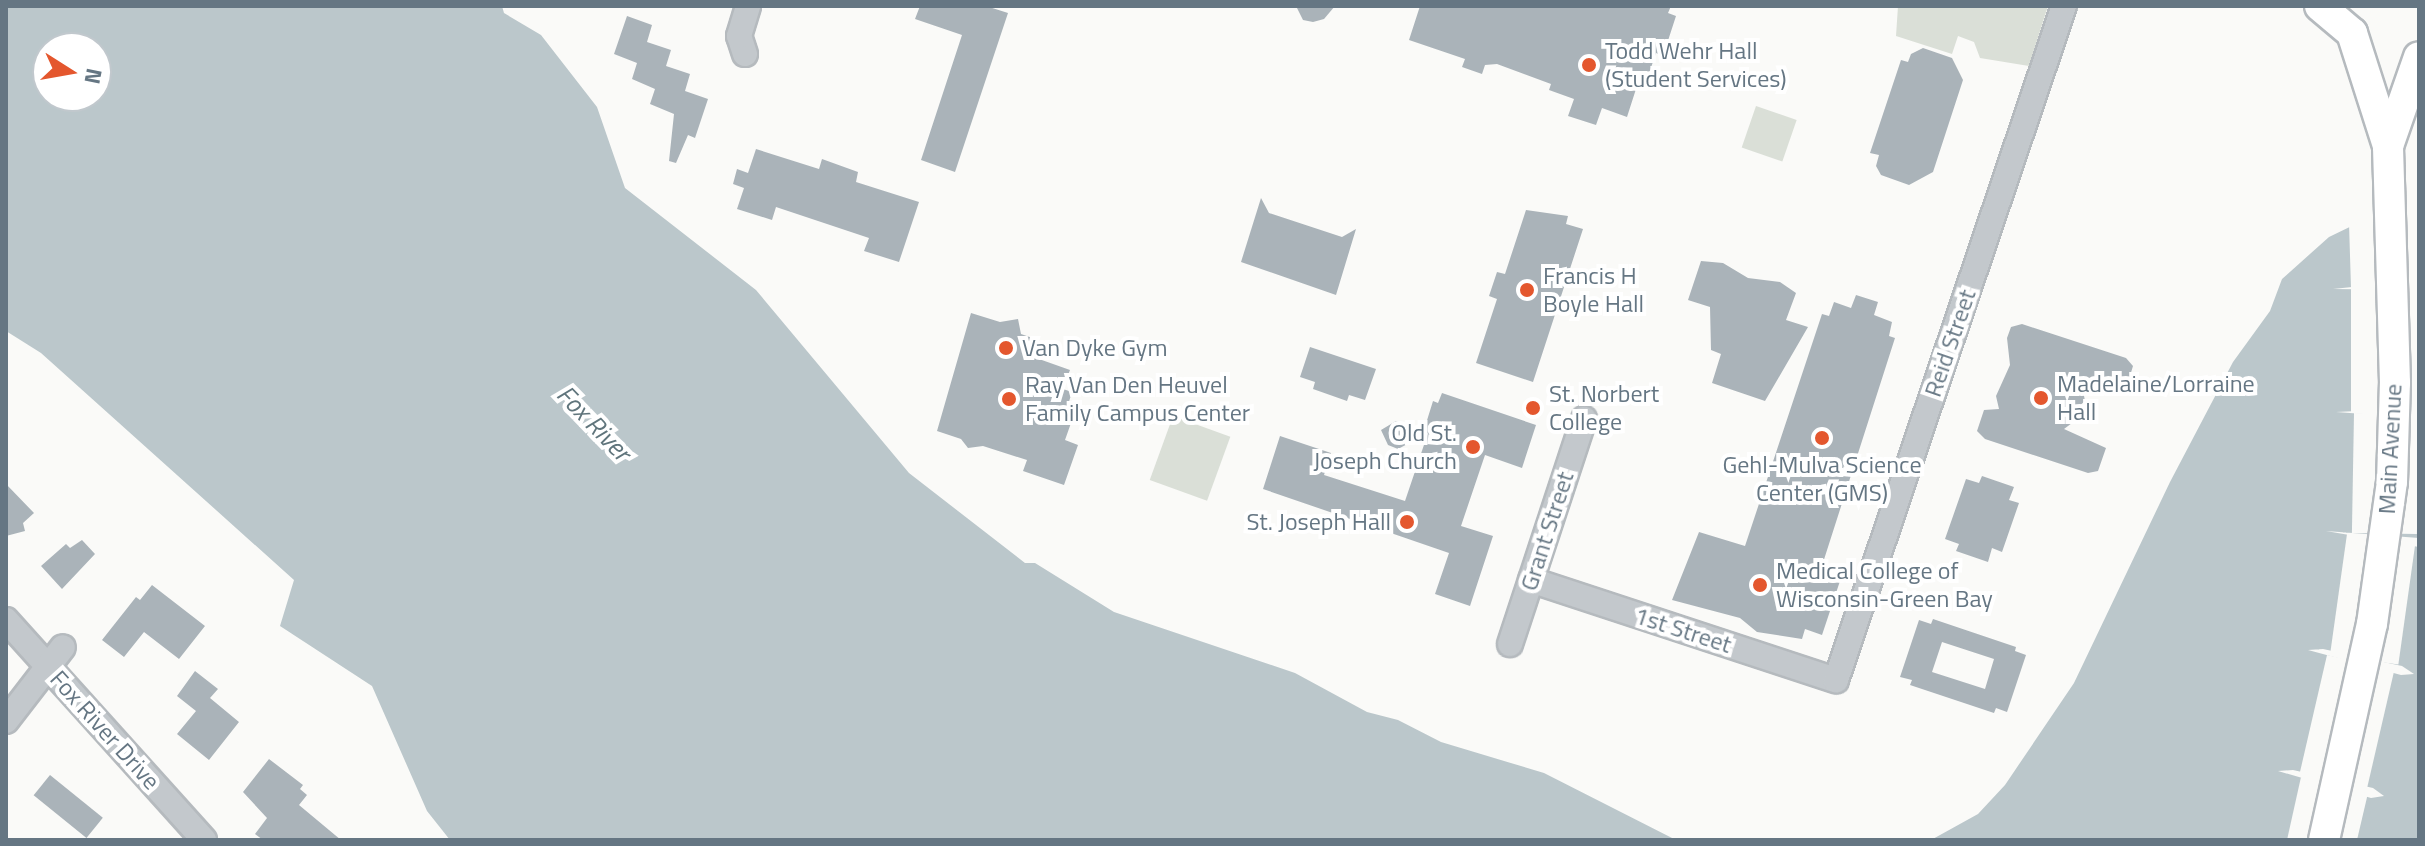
<!DOCTYPE html>
<html>
<head>
<meta charset="utf-8">
<style>
	body { margin:0 }
	#map { position:relative; width:2425px; height:846px; overflow:hidden; background:#fafaf8; font-family:"Titillium Web",sans-serif }
	div>[style] { position:absolute }
	.green>* { inset:0; background:#dadfd7; transform-origin:0 0 }
	.water>* { inset:0; background:#bbc7cb }
	.pier>* { inset:0; background:#fafaf8; transform-origin:0 0 }
	.building>* { inset:0; background:#aab3b9; transform-origin:0 0 }
	.roads { filter:drop-shadow(2px 0 #b5babe) drop-shadow(-2px 0 #b5babe) drop-shadow(0 2px #b5babe) drop-shadow(0 -2px #b5babe) }
	.minor>* { height:24px; margin:-12px; padding:0 12px; transform-origin:12px; border-radius:12px; background:#c3c8cc }
	.major>* { height:30px; margin:-15px; padding:0 15px; transform-origin:15px; border-radius:15px; background:#fff }
	.dots>* { width:22px; height:22px; translate:-50% -50%; box-sizing:border-box; border:4px solid #fff; border-radius:50% }
	span { translate:-50% -50%; white-space:nowrap; text-align:center; line-height:1.15; -webkit-text-stroke:8px #fff; paint-order:stroke }
	.poi-label { font-size:24px; color:#657683 }
	.left { translate:0 -50%; text-align:left }
	.right { translate:-100% -50%; text-align:right }
	.street-label { font-size:24px; color:#657683 }
	.water-label { font-size:26px; color:#60757c; font-style:italic }
	.frame { position:absolute; inset:0; border:8px solid #657683; pointer-events:none }
	.north { position:absolute; left:32px; top:32px; width:80px; height:80px; box-sizing:border-box; background:#fff; border:2px solid #c1c8cd; border-radius:50%; rotate:101deg; font-size:22px; font-weight:700; line-height:32px; text-align:center; color:#657683 }
	.north::after { content:''; display:block; margin:auto; width:28px; height:36px; background:#e4572e; clip-path:polygon(50% 0,100% 100%,50% 72%,0 100%) }
</style>
</head>
<body>
<div id="map">
	<div class="green">
		<div style="clip-path:polygon(1898px 6px,2048px 6px,2029px 66px,1980px 58px,1974px 42px,1958px 36px,1952px 54px,1896px 36px)"></div>
		<div style="left:1756px;top:106px;width:43px;height:44px;rotate:19deg"></div>
		<div style="left:1173px;top:416px;width:61px;height:68px;rotate:20deg"></div>
	</div>
	<div class="water">
		<div style="clip-path:polygon(evenodd,6px 6px,502px 6px,504px 13px,541px 35px,597px 107px,625px 188px,756px 290px,909px 473px,1025px 563px,1035px 563px,1114px 612px,1295px 673px,1367px 712px,1398px 720px,1441px 742px,1544px 773px,1676px 840px,450px 840px,427px 811px,372px 686px,280px 626px,294px 580px,41px 353px,6px 331px,6px 6px,48px 48px,96px 48px,96px 96px,48px 96px,48px 48px)"></div>
		<div style="clip-path:polygon(evenodd,2419px 176px,2419px 280px,2333px 289px,2419px 290px,2419px 408px,2336px 412px,2419px 418px,2419px 538px,2326px 531px,2419px 547px,2419px 840px,1931px 840px,1978px 814px,2005px 785px,2074px 683px,2170px 482px,2233px 362px,2270px 311px,2282px 279px,2329px 237px,2360px 222px,2419px 176px,2323px 649px,2402px 666px,2414px 674px,2401px 675px,2308px 650px,2323px 649px,2419px 176px,2293px 770px,2373px 788px,2384px 796px,2371px 798px,2278px 771px,2293px 770px)"></div>
	</div>
	<div class="pier">
		<div style="clip-path:polygon(2417px 172px,2419px 284px,2351px 288px,2349px 223px)"></div>
		<div style="left:2419px;top:286px;width:126px;height:68px;rotate:90deg"></div>
		<div style="left:2354px;top:413px;width:65px;height:120px;rotate:1deg"></div>
		<div style="left:2347px;top:534px;width:69px;height:122px;rotate:8deg"></div>
		<div style="left:2327px;top:655px;width:69px;height:124px;rotate:13deg"></div>
		<div style="clip-path:polygon(2301px 777px,2368px 793px,2357px 840px,2287px 840px)"></div>
	</div>
	<div class="building">
		<div style="clip-path:polygon(920px 6px,986px 6px,1008px 13px,955px 172px,921px 160px,962px 35px,915px 19px)"></div>
		<div style="clip-path:polygon(1296px 6px,1335px 6px,1324px 19px,1313px 22px,1303px 20px)"></div>
		<div style="clip-path:polygon(1420px 6px,1671px 6px,1668px 13px,1676px 16px,1663px 56px,1656px 53px,1643px 91px,1636px 89px,1627px 117px,1602px 108px,1596px 125px,1568px 116px,1574px 99px,1549px 90px,1551px 84px,1497px 64px,1485px 65px,1482px 74px,1462px 67px,1465px 59px,1409px 40px)"></div>
		<div style="clip-path:polygon(627px 16px,652px 25px,647px 42px,671px 50px,666px 66px,690px 74px,685px 91px,708px 99px,695px 138px,688px 135px,676px 163px,669px 161px,674px 114px,650px 104px,655px 89px,632px 79px,637px 63px,614px 54px)"></div>
		<div style="clip-path:polygon(1923px 48px,1952px 58px,1963px 80px,1933px 172px,1909px 185px,1881px 175px,1876px 166px,1879px 155px,1870px 153px,1901px 60px,1908px 62px,1911px 54px)"></div>
		<div style="clip-path:polygon(756px 149px,819px 169px,822px 159px,858px 172px,856px 182px,919px 202px,899px 262px,864px 251px,869px 238px,776px 207px,772px 220px,737px 209px,744px 188px,733px 184px,737px 169px,748px 173px)"></div>
		<div style="clip-path:polygon(1261px 198px,1269px 213px,1342px 237px,1356px 229px,1336px 295px,1241px 262px)"></div>
		<div style="clip-path:polygon(1526px 210px,1568px 216px,1566px 224px,1583px 229px,1533px 382px,1476px 363px,1497px 299px,1489px 296px,1497px 272px,1505px 274px)"></div>
		<div style="clip-path:polygon(1701px 261px,1723px 263px,1748px 278px,1780px 282px,1796px 293px,1786px 320px,1808px 327px,1765px 401px,1712px 383px,1721px 354px,1711px 350px,1710px 307px,1688px 300px)"></div>
		<div style="clip-path:polygon(1856px 295px,1878px 302px,1874px 315px,1892px 322px,1889px 336px,1895px 338px,1820px 572px,1841px 578px,1822px 635px,1805px 629px,1802px 639px,1757px 632px,1740px 618px,1672px 600px,1699px 532px,1745px 546px,1822px 314px,1829px 316px,1834px 302px,1851px 308px)"></div>
		<div style="clip-path:polygon(971px 313px,1000px 322px,1018px 319px,1021px 334px,1044px 342px,1039px 359px,1070px 370px,1063px 389px,1072px 392px,1063px 421px,1071px 423px,1065px 440px,1078px 445px,1064px 485px,1023px 471px,1027px 460px,983px 446px,968px 448px,961px 439px,937px 431px)"></div>
		<div style="clip-path:polygon(2022px 324px,2126px 358px,2133px 366px,2126px 389px,2115px 391px,2081px 380px,2085px 401px,2078px 407px,2080px 417px,2064px 429px,2106px 448px,2098px 471px,2088px 473px,1985px 439px,1977px 431px,1984px 410px,1999px 409px,1996px 396px,2010px 365px,2007px 338px,2011px 327px)"></div>
		<div style="clip-path:polygon(1310px 347px,1376px 369px,1365px 400px,1349px 395px,1347px 401px,1313px 389px,1315px 382px,1300px 377px)"></div>
		<div style="clip-path:polygon(1442px 393px,1536px 425px,1522px 468px,1485px 455px,1461px 526px,1493px 536px,1470px 606px,1435px 594px,1449px 553px,1263px 489px,1280px 436px,1331px 453px,1324px 475px,1405px 501px,1428px 433px,1398px 449px,1388px 445px,1381px 430px,1396px 421px,1424px 430px,1433px 401px,1438px 403px)"></div>
		<div style="clip-path:polygon(1982px 476px,2014px 487px,2009px 500px,2019px 503px,2002px 552px,1992px 548px,1988px 562px,1956px 551px,1959px 544px,1945px 539px,1966px 479px,1979px 483px)"></div>
		<div style="clip-path:polygon(6px 484px,34px 513px,23px 523px,25px 531px,6px 536px)"></div>
		<div style="clip-path:polygon(82px 540px,95px 554px,62px 589px,41px 566px,66px 544px,70px 548px)"></div>
		<div style="clip-path:polygon(152px 585px,205px 626px,179px 659px,144px 632px,124px 657px,102px 640px,136px 597px,140px 600px)"></div>
		<div style="clip-path:polygon(evenodd,1933px 619px,2016px 647px,2015px 651px,2026px 655px,2007px 712px,1996px 708px,1994px 713px,1910px 685px,1912px 680px,1900px 677px,1919px 620px,1931px 624px,1933px 619px,1942px 642px,1994px 659px,1985px 689px,1932px 672px,1942px 642px)"></div>
		<div style="clip-path:polygon(195px 671px,218px 689px,210px 698px,239px 722px,209px 760px,177px 734px,196px 711px,177px 696px)"></div>
		<div style="clip-path:polygon(269px 759px,303px 785px,300px 789px,307px 795px,299px 805px,341px 840px,263px 840px,255px 834px,267px 818px,243px 792px)"></div>
		<div style="left:50px;top:775px;width:68px;height:26px;rotate:39deg"></div>
	</div>
	<div class="roads">
		<div class="minor">
			<div style="left:745px;top:54px;width:19px;rotate:-108deg"></div>
			<div style="left:739px;top:36px;width:31px;rotate:-73deg"></div>
			<div style="left:1531px;top:580px;width:321px;rotate:18.2deg"></div>
			<div style="left:1836px;top:680px;width:712px;rotate:-71.31deg"></div>
			<div style="left:6px;top:620px;width:296px;rotate:48deg"></div>
			<div style="left:1510px;top:644px;width:237px;rotate:-71.8deg"></div>
			<div style="left:6px;top:721px;width:93px;rotate:-52.4deg"></div>
		</div>
		<div class="major">
			<div style="left:2320px;top:6px;width:42px;rotate:40.2deg"></div>
			<div style="left:2352px;top:33px;width:119px;rotate:72.3deg"></div>
			<div style="left:2324px;top:840px;width:221px;rotate:-77.5deg"></div>
			<div style="left:2372px;top:624px;width:143px;rotate:-82deg"></div>
			<div style="left:2392px;top:482px;width:99px;rotate:-88.3deg"></div>
			<div style="left:2395px;top:383px;width:237px;rotate:-91.7deg"></div>
			<div style="left:2388px;top:146px;width:94px;rotate:-70.8deg"></div>
		</div>
	</div>
	<div class="dots">
		<div style="left:1589px;top:65px;background:#e4572e"></div>
		<div style="left:1527px;top:290px;background:#e4572e"></div>
		<div style="left:1006px;top:348px;background:#e4572e"></div>
		<div style="left:2041px;top:398px;background:#e4572e"></div>
		<div style="left:1009px;top:399px;background:#e4572e"></div>
		<div style="left:1533px;top:408px;background:#e4572e"></div>
		<div style="left:1822px;top:438px;background:#e4572e"></div>
		<div style="left:1473px;top:447px;background:#e4572e"></div>
		<div style="left:1407px;top:522px;background:#e4572e"></div>
		<div style="left:1760px;top:585px;background:#e4572e"></div>
	</div>
	<div class="poi-label">
		<span class="left" style="left:1605px;top:65px">Todd Wehr Hall<br>(Student Services)</span>
		<span class="left" style="left:1543px;top:290px">Francis H<br>Boyle Hall</span>
		<span class="left" style="left:1022px;top:348px">Van Dyke Gym</span>
		<span class="left" style="left:2057px;top:398px">Madelaine/Lorraine<br>Hall</span>
		<span class="left" style="left:1025px;top:399px">Ray Van Den Heuvel<br>Family Campus Center</span>
		<span class="left" style="left:1549px;top:408px">St. Norbert<br>College</span>
		<span class="right" style="left:1457px;top:447px">Old St.<br>Joseph Church</span>
		<span style="left:1822px;top:479px">Gehl-Mulva Science<br>Center (GMS)</span>
		<span class="right" style="left:1391px;top:522px">St. Joseph Hall</span>
		<span class="left" style="left:1776px;top:585px">Medical College of<br>Wisconsin-Green Bay</span>
	</div>
	<div class="street-label">
		<span style="left:1950px;top:343px;rotate:-71deg">Reid Street</span>
		<span style="left:2390px;top:449px;rotate:-87deg">Main Avenue</span>
		<span style="left:1547px;top:531px;rotate:-72deg">Grant Street</span>
		<span style="left:1683px;top:630px;rotate:18deg">1st Street</span>
		<span style="left:105px;top:730px;rotate:48deg">Fox River Drive</span>
	</div>
	<div class="water-label">
		<span style="left:594px;top:423px;rotate:46deg">Fox River</span>
	</div>
	<div class="frame"></div>
	<div class="north">N</div>
</div>
</body>
</html>
